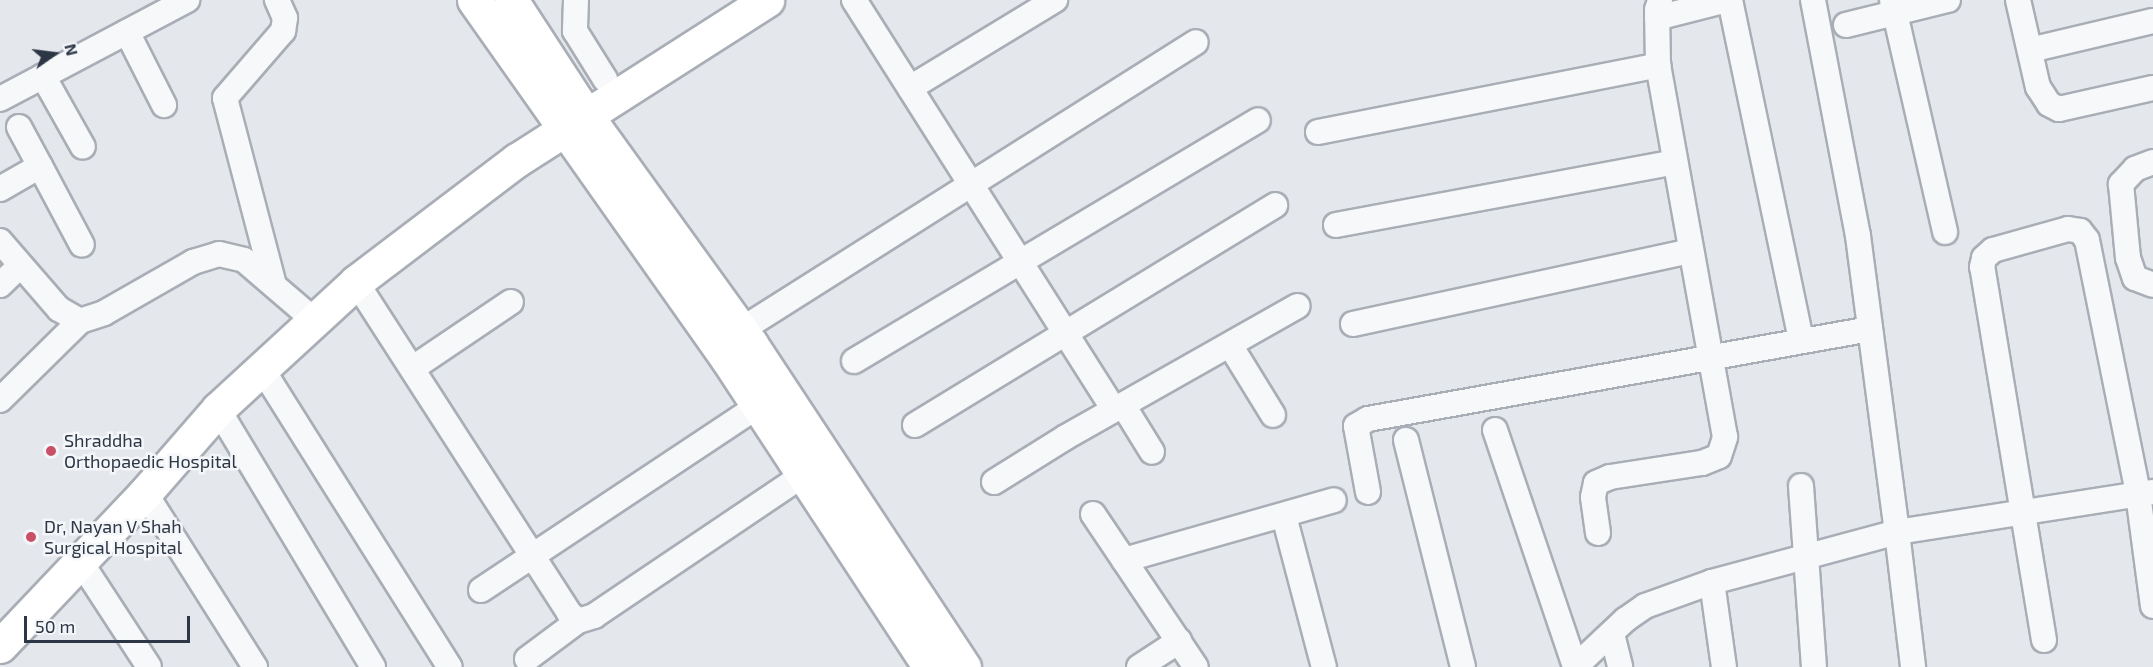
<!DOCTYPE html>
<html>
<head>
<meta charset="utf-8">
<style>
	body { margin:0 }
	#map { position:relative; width:2153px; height:667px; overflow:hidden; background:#e4e7ec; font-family:"Exo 2",sans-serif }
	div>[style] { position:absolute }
	.roads { filter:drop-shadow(2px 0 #a9aeb6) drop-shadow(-2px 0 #a9aeb6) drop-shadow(0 2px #a9aeb6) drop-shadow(0 -2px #a9aeb6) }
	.street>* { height:24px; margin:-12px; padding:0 12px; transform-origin:12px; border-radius:12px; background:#f7f8fa }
	.secondary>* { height:33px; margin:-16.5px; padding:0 16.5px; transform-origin:16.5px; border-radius:16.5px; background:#fff }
	.primary>* { height:33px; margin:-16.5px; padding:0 16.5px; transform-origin:16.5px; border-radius:16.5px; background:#fff }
	.dots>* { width:16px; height:16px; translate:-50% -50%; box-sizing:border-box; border:3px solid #f4f6f9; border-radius:50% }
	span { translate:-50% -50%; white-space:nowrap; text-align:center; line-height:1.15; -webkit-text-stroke:5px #f4f6f9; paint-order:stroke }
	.poi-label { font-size:18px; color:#2c3644 }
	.left { translate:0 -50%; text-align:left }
	.north { position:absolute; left:24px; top:24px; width:60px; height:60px; -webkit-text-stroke:4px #f4f6f9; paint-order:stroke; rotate:76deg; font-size:16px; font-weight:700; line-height:24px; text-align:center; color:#2c3644 }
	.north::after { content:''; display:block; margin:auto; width:21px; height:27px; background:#2c3644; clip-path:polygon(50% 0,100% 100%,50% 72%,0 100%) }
	.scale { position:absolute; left:24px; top:616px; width:166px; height:27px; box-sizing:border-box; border:3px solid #2c3644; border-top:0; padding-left:8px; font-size:18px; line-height:21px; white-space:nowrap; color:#2c3644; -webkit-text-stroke:4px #f4f6f9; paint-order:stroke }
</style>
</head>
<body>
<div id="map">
	<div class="roads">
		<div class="street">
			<div style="left:576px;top:0;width:31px;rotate:92deg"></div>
			<div style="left:575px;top:31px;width:57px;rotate:58deg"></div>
			<div style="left:854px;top:0;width:485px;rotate:57.6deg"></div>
			<div style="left:1730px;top:0;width:347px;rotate:78.2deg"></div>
			<div style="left:1813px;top:0;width:240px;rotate:79.2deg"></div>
			<div style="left:1858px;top:236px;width:299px;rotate:82.5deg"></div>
			<div style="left:1897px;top:532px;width:259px;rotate:-8.9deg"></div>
			<div style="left:1892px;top:0;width:238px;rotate:77.1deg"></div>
			<div style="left:2018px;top:0;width:89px;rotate:77.1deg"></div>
			<div style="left:2038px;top:87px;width:20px;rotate:57deg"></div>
			<div style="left:2049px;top:104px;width:11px;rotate:27deg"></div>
			<div style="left:2059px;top:109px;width:96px;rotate:-12.6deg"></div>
			<div style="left:1657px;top:18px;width:72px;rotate:-14.4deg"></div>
			<div style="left:1846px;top:25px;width:105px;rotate:-13.8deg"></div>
			<div style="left:127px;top:32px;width:82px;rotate:63.1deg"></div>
			<div style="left:2030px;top:50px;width:126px;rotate:-13.3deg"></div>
			<div style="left:43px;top:76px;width:81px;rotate:60.6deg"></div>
			<div style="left:910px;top:88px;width:170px;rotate:-31.3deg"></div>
			<div style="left:0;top:99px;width:212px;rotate:-27.9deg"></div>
			<div style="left:19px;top:127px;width:44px;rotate:61.7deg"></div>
			<div style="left:1318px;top:132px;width:347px;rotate:-11.1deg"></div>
			<div style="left:2153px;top:162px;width:19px;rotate:159deg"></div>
			<div style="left:2135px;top:169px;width:21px;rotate:133deg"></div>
			<div style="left:2121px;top:184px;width:74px;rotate:84.6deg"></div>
			<div style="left:2128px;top:258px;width:21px;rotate:71deg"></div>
			<div style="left:2135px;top:278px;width:19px;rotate:21deg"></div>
			<div style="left:0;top:189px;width:46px;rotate:-29.9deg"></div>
			<div style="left:40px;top:166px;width:89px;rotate:62deg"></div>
			<div style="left:1336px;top:225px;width:345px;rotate:-10.5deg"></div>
			<div style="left:0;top:241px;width:90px;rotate:49.1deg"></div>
			<div style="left:59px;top:309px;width:24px;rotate:30deg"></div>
			<div style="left:80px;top:321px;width:25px;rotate:-18deg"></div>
			<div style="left:104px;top:313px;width:103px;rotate:-29.8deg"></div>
			<div style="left:193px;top:262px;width:27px;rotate:-17deg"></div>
			<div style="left:219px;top:254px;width:26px;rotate:13deg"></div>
			<div style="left:244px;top:260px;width:92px;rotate:40.6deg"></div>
			<div style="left:356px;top:282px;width:394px;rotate:57.2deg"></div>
			<div style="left:569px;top:613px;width:12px;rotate:42deg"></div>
			<div style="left:578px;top:621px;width:17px;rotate:-17deg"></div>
			<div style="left:594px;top:616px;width:252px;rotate:-34deg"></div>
			<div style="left:0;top:285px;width:28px;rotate:-44deg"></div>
			<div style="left:274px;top:285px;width:193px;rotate:-104.7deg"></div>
			<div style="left:225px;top:98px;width:89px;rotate:-49.1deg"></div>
			<div style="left:283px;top:31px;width:13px;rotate:-81deg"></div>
			<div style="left:285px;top:18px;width:20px;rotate:-114deg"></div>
			<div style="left:1353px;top:324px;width:346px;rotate:-12.2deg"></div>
			<div style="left:741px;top:330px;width:538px;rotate:-32.33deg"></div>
			<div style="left:1230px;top:345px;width:82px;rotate:58.4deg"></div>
			<div style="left:854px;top:361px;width:470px;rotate:-30.8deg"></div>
			<div style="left:413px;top:368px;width:118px;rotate:-34deg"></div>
			<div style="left:262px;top:369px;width:352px;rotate:57.8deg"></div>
			<div style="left:0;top:400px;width:112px;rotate:-44.6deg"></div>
			<div style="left:1123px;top:405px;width:55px;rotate:58.3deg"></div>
			<div style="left:218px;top:409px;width:301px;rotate:59deg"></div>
			<div style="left:915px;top:425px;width:422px;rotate:-31.4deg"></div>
			<div style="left:1495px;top:430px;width:250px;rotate:71.3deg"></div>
			<div style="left:1406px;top:440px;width:234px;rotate:75.9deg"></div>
			<div style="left:994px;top:482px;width:85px;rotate:-32deg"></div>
			<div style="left:1066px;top:437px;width:266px;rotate:-29.5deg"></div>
			<div style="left:1801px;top:486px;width:181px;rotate:85.9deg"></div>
			<div style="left:1368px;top:492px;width:67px;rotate:-100.3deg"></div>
			<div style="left:1356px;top:426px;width:14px;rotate:-30deg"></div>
			<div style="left:1368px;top:419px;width:510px;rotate:-10.16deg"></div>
			<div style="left:145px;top:493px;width:206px;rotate:57.7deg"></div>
			<div style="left:1093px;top:514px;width:184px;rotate:56.1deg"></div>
			<div style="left:1284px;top:516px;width:156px;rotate:75.2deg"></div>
			<div style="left:1598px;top:533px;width:36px;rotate:-98deg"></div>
			<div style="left:1593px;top:497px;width:14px;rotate:-78deg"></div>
			<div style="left:1596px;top:483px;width:15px;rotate:-23deg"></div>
			<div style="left:1610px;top:477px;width:93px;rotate:-8.7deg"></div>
			<div style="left:1702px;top:463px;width:18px;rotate:-22deg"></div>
			<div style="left:1719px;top:456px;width:20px;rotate:-72deg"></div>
			<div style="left:1725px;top:437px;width:378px;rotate:-100.2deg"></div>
			<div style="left:1658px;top:65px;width:55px;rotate:-91deg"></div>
			<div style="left:1657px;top:10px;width:10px;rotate:-73deg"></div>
			<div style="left:1124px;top:560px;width:218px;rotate:-15.9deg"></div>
			<div style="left:80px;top:561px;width:126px;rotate:56.9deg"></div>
			<div style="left:1712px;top:582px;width:86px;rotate:82deg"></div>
			<div style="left:481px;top:590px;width:333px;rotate:-33.6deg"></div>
			<div style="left:1612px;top:634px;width:34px;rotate:76deg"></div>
			<div style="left:2044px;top:640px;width:378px;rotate:-99.4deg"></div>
			<div style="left:1982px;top:267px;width:9px;rotate:-77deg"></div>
			<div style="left:1984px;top:258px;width:12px;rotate:-42deg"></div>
			<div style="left:1993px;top:250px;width:78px;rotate:-15.6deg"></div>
			<div style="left:2068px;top:229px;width:12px;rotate:9deg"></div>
			<div style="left:2080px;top:231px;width:11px;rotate:52deg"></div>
			<div style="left:2087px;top:240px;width:259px;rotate:78.6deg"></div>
			<div style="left:2138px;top:494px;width:113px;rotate:82.4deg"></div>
			<div style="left:527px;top:659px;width:64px;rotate:-36.7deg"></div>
			<div style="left:1139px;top:667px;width:48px;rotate:-33deg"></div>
			<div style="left:1575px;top:667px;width:69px;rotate:-43.2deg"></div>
			<div style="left:1625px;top:620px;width:24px;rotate:-35deg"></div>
			<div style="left:1645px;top:606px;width:71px;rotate:-19.7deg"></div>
			<div style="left:1712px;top:582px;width:192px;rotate:-15.1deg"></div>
			<div style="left:1897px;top:532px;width:136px;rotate:83.2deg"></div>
		</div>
		<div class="secondary">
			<div style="left:474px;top:0;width:441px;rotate:54.8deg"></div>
			<div style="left:728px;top:360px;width:367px;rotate:56.7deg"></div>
			<div style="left:511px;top:0;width:137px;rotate:56.9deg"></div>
			<div style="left:586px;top:115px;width:282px;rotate:54.2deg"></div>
			<div style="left:751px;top:344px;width:387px;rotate:56.6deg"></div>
		</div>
		<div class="primary">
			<div style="left:0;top:646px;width:211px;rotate:-46.5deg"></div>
			<div style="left:145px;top:493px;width:111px;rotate:-49deg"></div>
			<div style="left:218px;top:409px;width:188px;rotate:-42.6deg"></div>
			<div style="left:356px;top:282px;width:202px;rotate:-37.2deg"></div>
			<div style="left:517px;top:160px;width:297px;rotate:-32.6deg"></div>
		</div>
	</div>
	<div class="dots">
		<div style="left:51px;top:451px;background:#ca5066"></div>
		<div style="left:31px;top:537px;background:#ca5066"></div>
	</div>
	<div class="poi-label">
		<span class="left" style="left:64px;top:451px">Shraddha<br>Orthopaedic Hospital</span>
		<span class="left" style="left:44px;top:537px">Dr, Nayan V Shah<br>Surgical Hospital</span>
	</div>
	<div class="north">N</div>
	<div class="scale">50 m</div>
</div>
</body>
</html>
